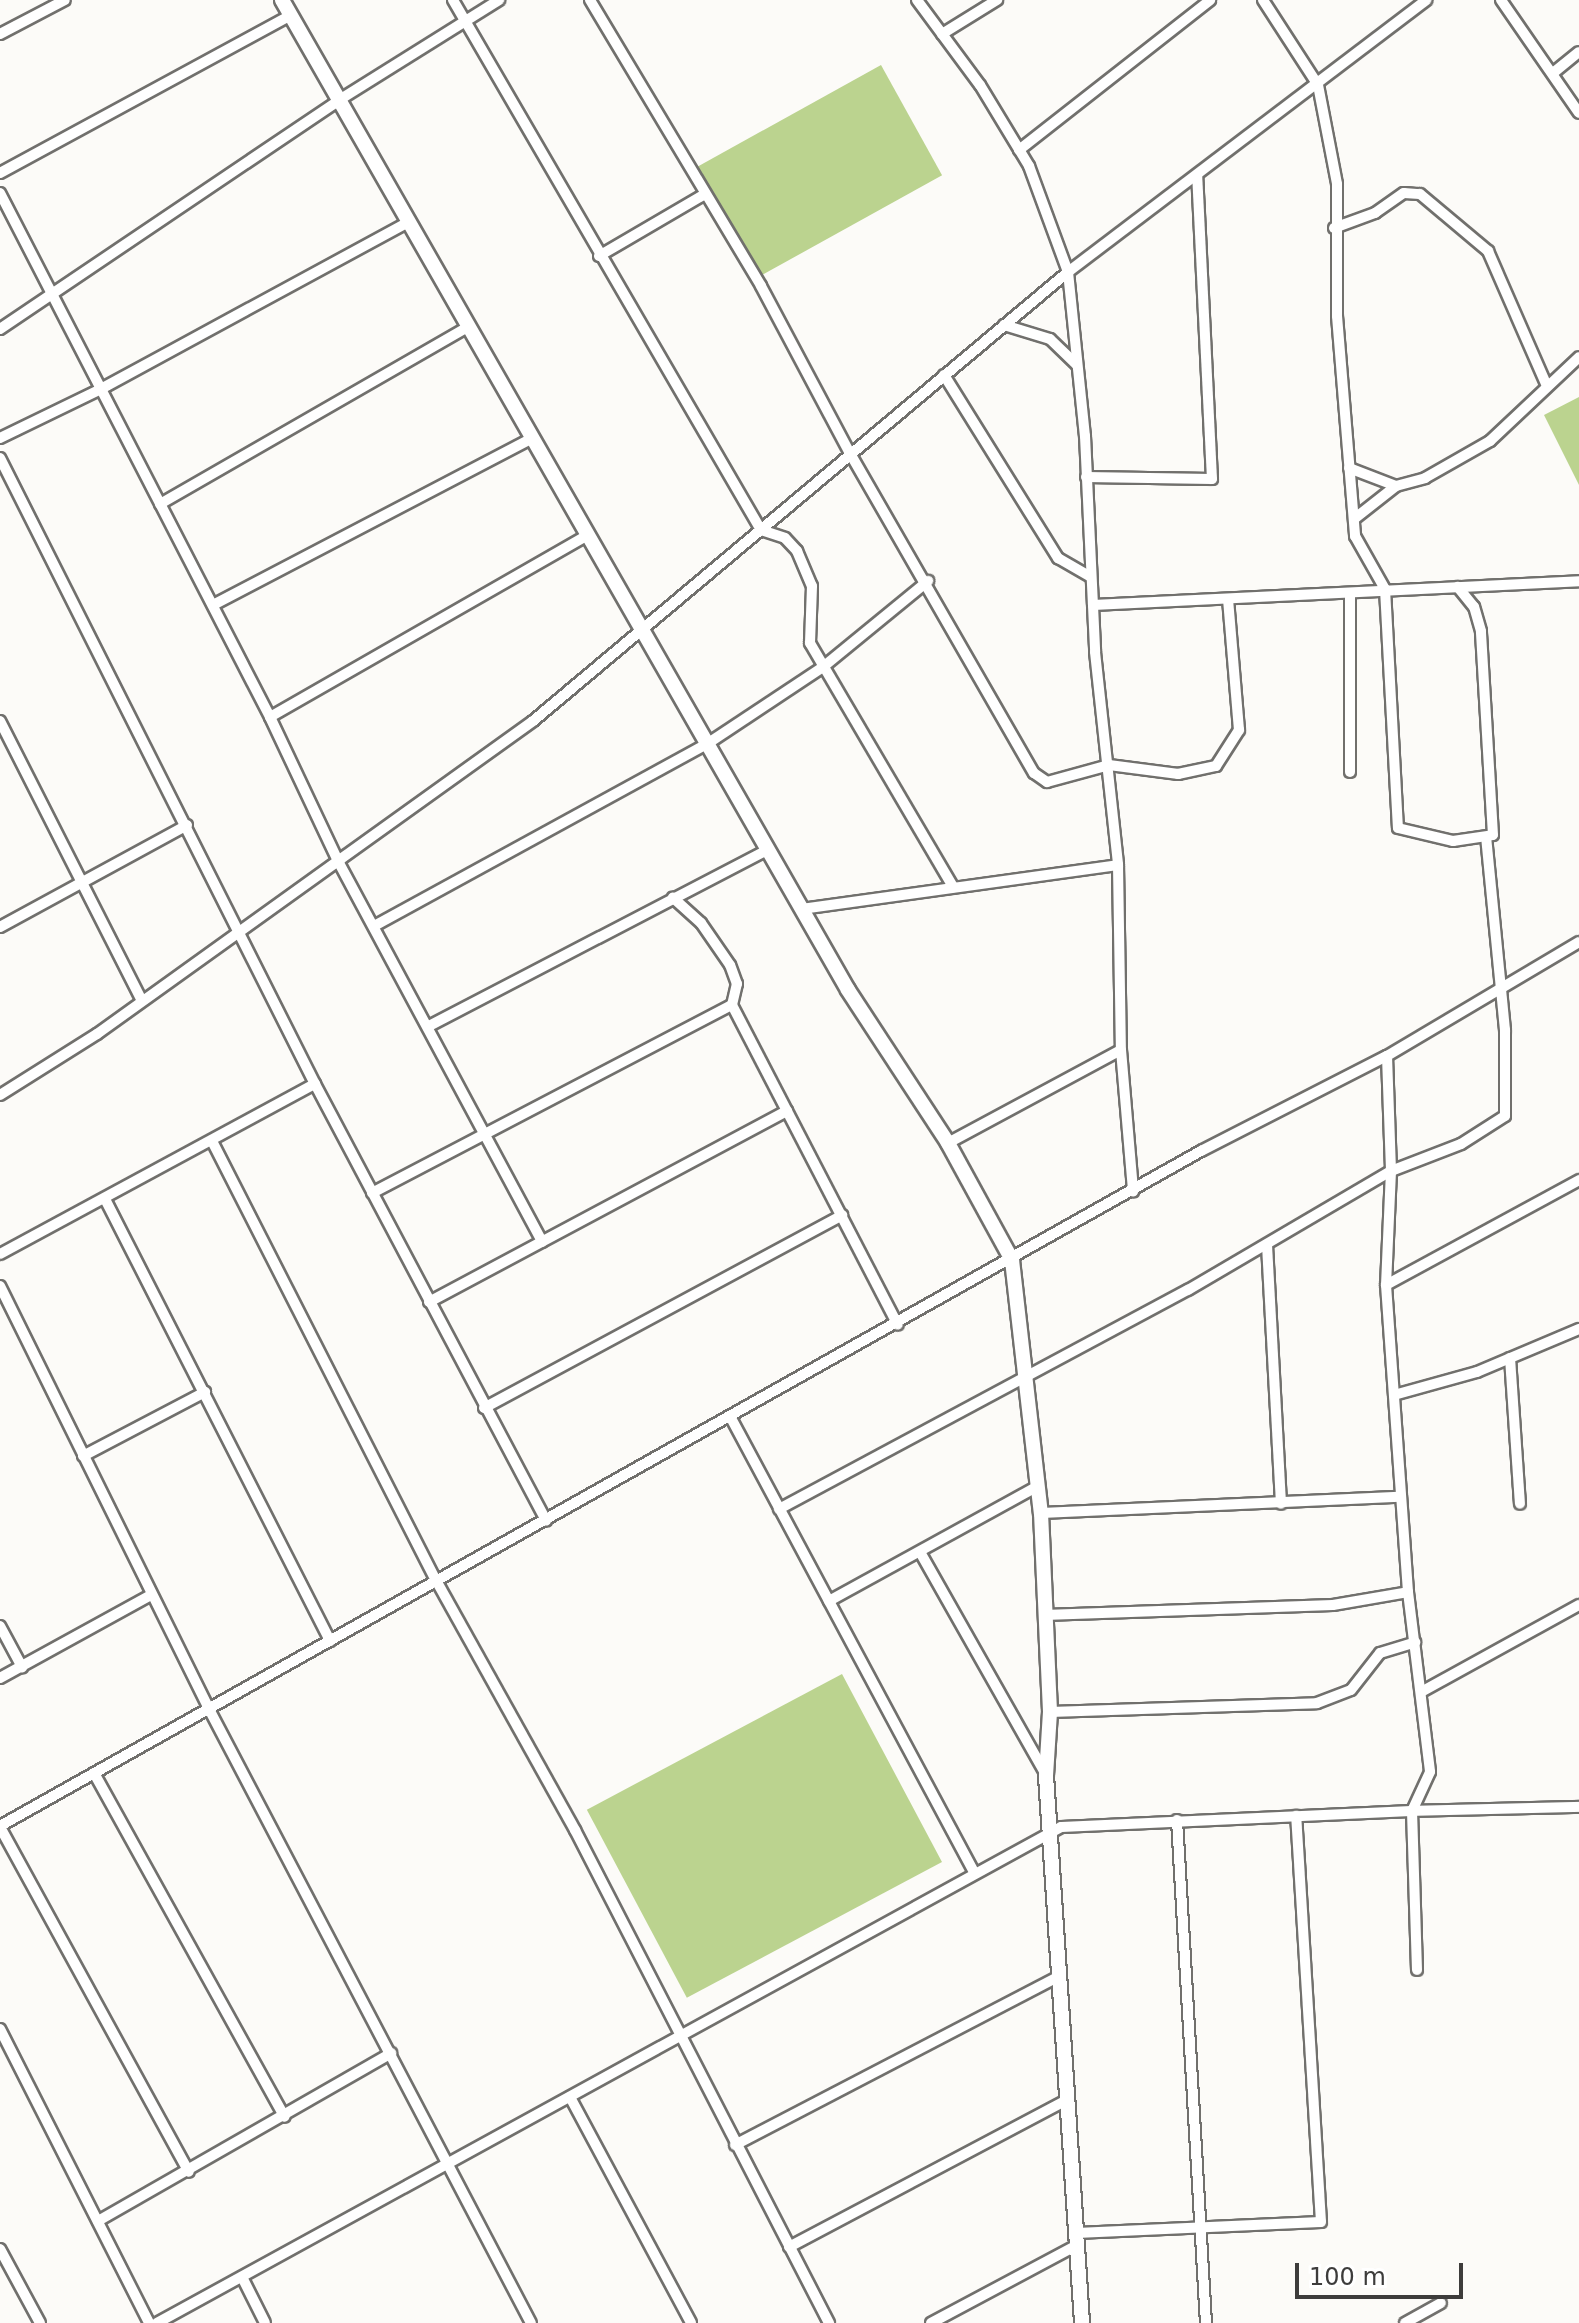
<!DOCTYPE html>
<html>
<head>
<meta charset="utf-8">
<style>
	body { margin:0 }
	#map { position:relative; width:1579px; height:2323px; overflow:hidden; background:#fcfbf8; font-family:"DejaVu Sans",sans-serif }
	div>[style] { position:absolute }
	.green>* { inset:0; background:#bbd38f; transform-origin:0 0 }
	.roads { filter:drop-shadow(2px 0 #71706d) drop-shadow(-2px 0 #71706d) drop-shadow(0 2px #71706d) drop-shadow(0 -2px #71706d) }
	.street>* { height:10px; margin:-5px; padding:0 5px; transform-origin:5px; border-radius:5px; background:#fff }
	.secondary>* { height:14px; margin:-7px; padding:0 7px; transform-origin:7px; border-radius:7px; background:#fff }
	span { translate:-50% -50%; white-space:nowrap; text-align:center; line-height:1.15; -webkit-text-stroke:8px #fff; paint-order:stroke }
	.scale { position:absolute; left:1295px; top:2263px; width:168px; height:36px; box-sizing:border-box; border:4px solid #3d3c3b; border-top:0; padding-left:10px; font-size:24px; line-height:28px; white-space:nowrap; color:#3d3c3b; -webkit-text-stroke:6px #fff; paint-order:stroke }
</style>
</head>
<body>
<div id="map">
	<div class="green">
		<div style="left:881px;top:65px;width:126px;height:213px;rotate:61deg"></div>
		<div style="clip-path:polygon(1579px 397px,1579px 485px,1544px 415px)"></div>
		<div style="left:842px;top:1674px;width:213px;height:289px;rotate:62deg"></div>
	</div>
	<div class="roads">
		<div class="street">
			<div style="left:453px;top:0;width:613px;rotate:59.84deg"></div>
			<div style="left:761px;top:530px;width:25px;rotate:18deg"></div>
			<div style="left:785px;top:538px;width:18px;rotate:47deg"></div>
			<div style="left:797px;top:551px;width:38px;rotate:67deg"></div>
			<div style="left:812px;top:586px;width:57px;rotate:92deg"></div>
			<div style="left:810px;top:643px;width:283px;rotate:59.6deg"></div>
			<div style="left:590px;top:0;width:333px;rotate:59.1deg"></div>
			<div style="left:761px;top:286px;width:191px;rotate:62deg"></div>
			<div style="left:851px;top:455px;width:367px;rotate:60.1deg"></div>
			<div style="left:1034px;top:773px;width:16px;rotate:35deg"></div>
			<div style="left:1047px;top:782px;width:64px;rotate:-15.3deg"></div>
			<div style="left:1109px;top:765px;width:70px;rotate:7.4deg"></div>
			<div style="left:1178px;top:774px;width:39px;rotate:-12deg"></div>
			<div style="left:1216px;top:766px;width:43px;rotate:-57.4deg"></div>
			<div style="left:1239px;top:730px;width:131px;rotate:-94.8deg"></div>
			<div style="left:917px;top:0;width:106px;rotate:53.5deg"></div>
			<div style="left:980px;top:85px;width:95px;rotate:58.8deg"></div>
			<div style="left:1029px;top:166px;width:113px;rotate:69.8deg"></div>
			<div style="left:1068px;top:272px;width:165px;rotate:84.1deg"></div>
			<div style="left:1085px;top:436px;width:216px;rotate:87.3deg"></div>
			<div style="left:1095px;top:652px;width:214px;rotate:83.8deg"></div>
			<div style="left:1118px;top:865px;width:185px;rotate:89.1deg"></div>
			<div style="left:1121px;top:1050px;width:142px;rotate:85.1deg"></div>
			<div style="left:1263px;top:0;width:101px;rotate:57.1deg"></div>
			<div style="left:1318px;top:85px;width:101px;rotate:79.1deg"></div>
			<div style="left:1337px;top:184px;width:132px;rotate:90deg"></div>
			<div style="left:1337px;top:316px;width:221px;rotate:85.3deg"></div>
			<div style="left:1355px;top:536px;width:61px;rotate:60.5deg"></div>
			<div style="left:1385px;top:589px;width:239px;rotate:86.9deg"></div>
			<div style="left:1398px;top:828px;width:57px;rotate:13.3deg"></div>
			<div style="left:1453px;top:841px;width:40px;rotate:-8.5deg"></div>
			<div style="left:1493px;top:835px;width:204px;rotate:-93.4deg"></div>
			<div style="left:1481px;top:631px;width:25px;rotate:-106deg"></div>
			<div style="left:1474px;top:607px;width:26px;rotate:-129deg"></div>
			<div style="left:1501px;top:0;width:137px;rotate:55.4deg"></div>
			<div style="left:0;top:34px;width:73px;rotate:-27.6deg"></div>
			<div style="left:942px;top:34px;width:65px;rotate:-31.7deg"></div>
			<div style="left:1553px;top:73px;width:33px;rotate:-39deg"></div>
			<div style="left:1019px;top:150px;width:243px;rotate:-38.1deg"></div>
			<div style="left:0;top:173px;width:331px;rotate:-28.5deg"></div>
			<div style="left:0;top:193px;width:589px;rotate:62.74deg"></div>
			<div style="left:270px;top:717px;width:159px;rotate:64.7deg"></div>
			<div style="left:338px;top:861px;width:432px;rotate:61.8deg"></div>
			<div style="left:1334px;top:228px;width:44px;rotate:-20.1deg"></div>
			<div style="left:1375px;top:213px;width:35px;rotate:-35deg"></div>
			<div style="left:1404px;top:193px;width:16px;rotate:4deg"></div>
			<div style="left:1420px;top:194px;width:89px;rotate:40deg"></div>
			<div style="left:1488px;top:251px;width:145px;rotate:66.4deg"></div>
			<div style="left:599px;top:256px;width:123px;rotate:-30.3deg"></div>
			<div style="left:1004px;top:325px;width:48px;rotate:16.9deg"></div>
			<div style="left:1050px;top:339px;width:37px;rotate:44deg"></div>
			<div style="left:0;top:329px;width:409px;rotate:-34deg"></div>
			<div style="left:339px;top:100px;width:189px;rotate:-32deg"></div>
			<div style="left:944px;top:375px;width:216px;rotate:58.1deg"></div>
			<div style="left:1058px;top:558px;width:38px;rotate:30deg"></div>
			<div style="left:0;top:438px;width:110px;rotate:-25.9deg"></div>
			<div style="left:99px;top:390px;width:353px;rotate:-28.5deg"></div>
			<div style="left:0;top:458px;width:701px;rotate:63.29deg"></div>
			<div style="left:315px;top:1084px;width:494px;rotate:62.1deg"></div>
			<div style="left:1349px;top:468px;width:50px;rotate:21deg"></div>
			<div style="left:1086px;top:477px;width:126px;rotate:0.9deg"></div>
			<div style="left:1212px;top:479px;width:304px;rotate:-92.8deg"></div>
			<div style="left:160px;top:504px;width:357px;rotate:-29.9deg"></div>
			<div style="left:1354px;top:519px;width:53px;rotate:-38.2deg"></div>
			<div style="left:1396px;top:486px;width:30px;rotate:-15deg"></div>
			<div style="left:1425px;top:478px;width:75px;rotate:-29.6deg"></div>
			<div style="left:1490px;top:441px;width:122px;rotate:-43.3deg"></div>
			<div style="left:1350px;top:594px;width:178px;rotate:90deg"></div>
			<div style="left:213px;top:605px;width:360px;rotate:-27.6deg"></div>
			<div style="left:1093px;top:605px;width:487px;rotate:-2.8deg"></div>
			<div style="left:270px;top:717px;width:366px;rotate:-29.8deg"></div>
			<div style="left:0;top:721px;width:312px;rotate:63.1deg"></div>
			<div style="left:801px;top:909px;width:320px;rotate:-7.9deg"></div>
			<div style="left:376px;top:925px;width:377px;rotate:-28.7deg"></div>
			<div style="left:707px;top:744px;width:139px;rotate:-33.6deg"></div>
			<div style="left:823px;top:667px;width:136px;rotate:-39.3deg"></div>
			<div style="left:0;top:927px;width:213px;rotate:-28.6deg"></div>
			<div style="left:732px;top:1005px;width:360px;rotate:62.6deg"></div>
			<div style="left:429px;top:1026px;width:381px;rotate:-27.5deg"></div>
			<div style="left:1387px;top:1056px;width:223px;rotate:-30.7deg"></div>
			<div style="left:0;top:1095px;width:115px;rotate:-32.2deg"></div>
			<div style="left:97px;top:1034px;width:537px;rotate:-35.67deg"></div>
			<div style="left:533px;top:721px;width:698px;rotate:-40.01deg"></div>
			<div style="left:1068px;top:272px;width:450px;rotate:-37.2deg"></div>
			<div style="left:212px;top:1141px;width:495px;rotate:63deg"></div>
			<div style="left:437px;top:1582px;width:284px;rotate:60.9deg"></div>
			<div style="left:575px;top:1830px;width:555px;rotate:62.74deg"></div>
			<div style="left:948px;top:1143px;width:196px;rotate:-28.3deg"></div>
			<div style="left:372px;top:1193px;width:406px;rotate:-27.6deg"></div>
			<div style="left:732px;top:1005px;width:22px;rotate:-77deg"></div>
			<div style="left:737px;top:984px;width:20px;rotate:-110deg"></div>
			<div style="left:730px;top:965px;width:51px;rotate:-124.6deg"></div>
			<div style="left:701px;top:923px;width:38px;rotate:-138deg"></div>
			<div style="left:105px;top:1199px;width:496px;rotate:63deg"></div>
			<div style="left:1267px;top:1245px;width:259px;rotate:86.9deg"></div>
			<div style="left:0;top:1254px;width:358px;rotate:-28.4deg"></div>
			<div style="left:1386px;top:1285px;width:220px;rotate:-28.5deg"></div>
			<div style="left:0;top:1286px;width:472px;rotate:63.7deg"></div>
			<div style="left:209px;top:1709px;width:693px;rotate:62.33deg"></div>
			<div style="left:429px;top:1302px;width:406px;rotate:-28.1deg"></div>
			<div style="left:1510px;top:1358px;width:146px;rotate:86.1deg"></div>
			<div style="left:1394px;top:1395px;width:86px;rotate:-15.5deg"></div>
			<div style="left:1477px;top:1372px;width:111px;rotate:-22.9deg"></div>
			<div style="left:484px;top:1408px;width:407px;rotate:-28.3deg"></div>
			<div style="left:731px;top:1418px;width:515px;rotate:61.84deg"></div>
			<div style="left:83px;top:1456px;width:138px;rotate:-27.7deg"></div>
			<div style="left:779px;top:1509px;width:464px;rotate:-28.2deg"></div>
			<div style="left:1188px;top:1290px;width:235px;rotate:-30.4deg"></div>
			<div style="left:1391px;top:1171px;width:75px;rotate:-21.1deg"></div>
			<div style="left:1461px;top:1144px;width:52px;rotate:-32.5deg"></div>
			<div style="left:1505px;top:1116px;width:86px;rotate:-90deg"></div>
			<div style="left:1505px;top:1030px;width:194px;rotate:-95.6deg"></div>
			<div style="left:1041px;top:1513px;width:359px;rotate:-2.6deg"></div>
			<div style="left:920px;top:1552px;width:254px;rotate:60.5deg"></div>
			<div style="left:829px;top:1601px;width:239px;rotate:-28.8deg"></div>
			<div style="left:1044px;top:1615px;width:289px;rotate:-2deg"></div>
			<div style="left:1333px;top:1605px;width:76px;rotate:-9.8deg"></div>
			<div style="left:0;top:1626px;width:47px;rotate:61.8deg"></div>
			<div style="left:0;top:1678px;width:172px;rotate:-28.8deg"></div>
			<div style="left:1423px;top:1691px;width:178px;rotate:-28.9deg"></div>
			<div style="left:1050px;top:1712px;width:267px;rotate:-1.9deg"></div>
			<div style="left:1317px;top:1703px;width:36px;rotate:-21deg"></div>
			<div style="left:1351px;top:1690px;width:47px;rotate:-51.9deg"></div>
			<div style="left:1380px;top:1653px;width:37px;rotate:-17deg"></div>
			<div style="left:94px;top:1773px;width:393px;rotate:61deg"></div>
			<div style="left:1177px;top:1820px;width:504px;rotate:86.7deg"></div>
			<div style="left:0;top:1826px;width:1378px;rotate:-29.34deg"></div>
			<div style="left:1201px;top:1151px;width:209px;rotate:-27.1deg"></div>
			<div style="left:1387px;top:1056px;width:115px;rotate:88deg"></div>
			<div style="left:1391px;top:1171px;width:114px;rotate:92.5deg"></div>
			<div style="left:1386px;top:1285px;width:308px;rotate:85.9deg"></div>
			<div style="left:1408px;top:1592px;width:181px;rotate:83deg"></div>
			<div style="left:1430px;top:1772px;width:43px;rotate:114.8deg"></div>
			<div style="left:1412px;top:1811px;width:167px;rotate:-1.4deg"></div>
			<div style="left:0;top:1827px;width:393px;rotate:61.3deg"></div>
			<div style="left:0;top:2029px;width:330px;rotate:63.1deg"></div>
			<div style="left:570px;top:2097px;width:256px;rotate:61.8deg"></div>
			<div style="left:735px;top:2145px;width:365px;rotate:-27.5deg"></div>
			<div style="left:98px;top:2221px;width:338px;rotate:-29.8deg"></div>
			<div style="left:1076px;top:2233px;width:245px;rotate:-2.6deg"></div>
			<div style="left:1321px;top:2222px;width:407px;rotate:-93.5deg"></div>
			<div style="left:789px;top:2247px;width:314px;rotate:-27.9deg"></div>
			<div style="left:0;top:2249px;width:84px;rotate:61.6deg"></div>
			<div style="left:242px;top:2277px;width:51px;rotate:63.4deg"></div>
			<div style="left:157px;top:2323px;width:1031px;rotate:-28.75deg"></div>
			<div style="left:1061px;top:1827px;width:351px;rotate:-2.6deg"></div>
			<div style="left:1412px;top:1811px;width:159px;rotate:88.2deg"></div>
			<div style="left:931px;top:2323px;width:166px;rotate:-28.1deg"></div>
			<div style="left:1405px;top:2323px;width:41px;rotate:-29.1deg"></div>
		</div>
		<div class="secondary">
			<div style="left:282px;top:0;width:1140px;rotate:60.24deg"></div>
			<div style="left:848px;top:990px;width:183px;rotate:56.8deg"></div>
			<div style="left:948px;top:1143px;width:133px;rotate:61.3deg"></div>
			<div style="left:1012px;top:1260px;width:255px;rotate:83.5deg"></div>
			<div style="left:1041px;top:1513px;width:199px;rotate:87.4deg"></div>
			<div style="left:1050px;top:1712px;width:64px;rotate:93.6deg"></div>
			<div style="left:1046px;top:1776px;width:548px;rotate:86.23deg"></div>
		</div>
	</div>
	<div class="scale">100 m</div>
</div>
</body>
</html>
